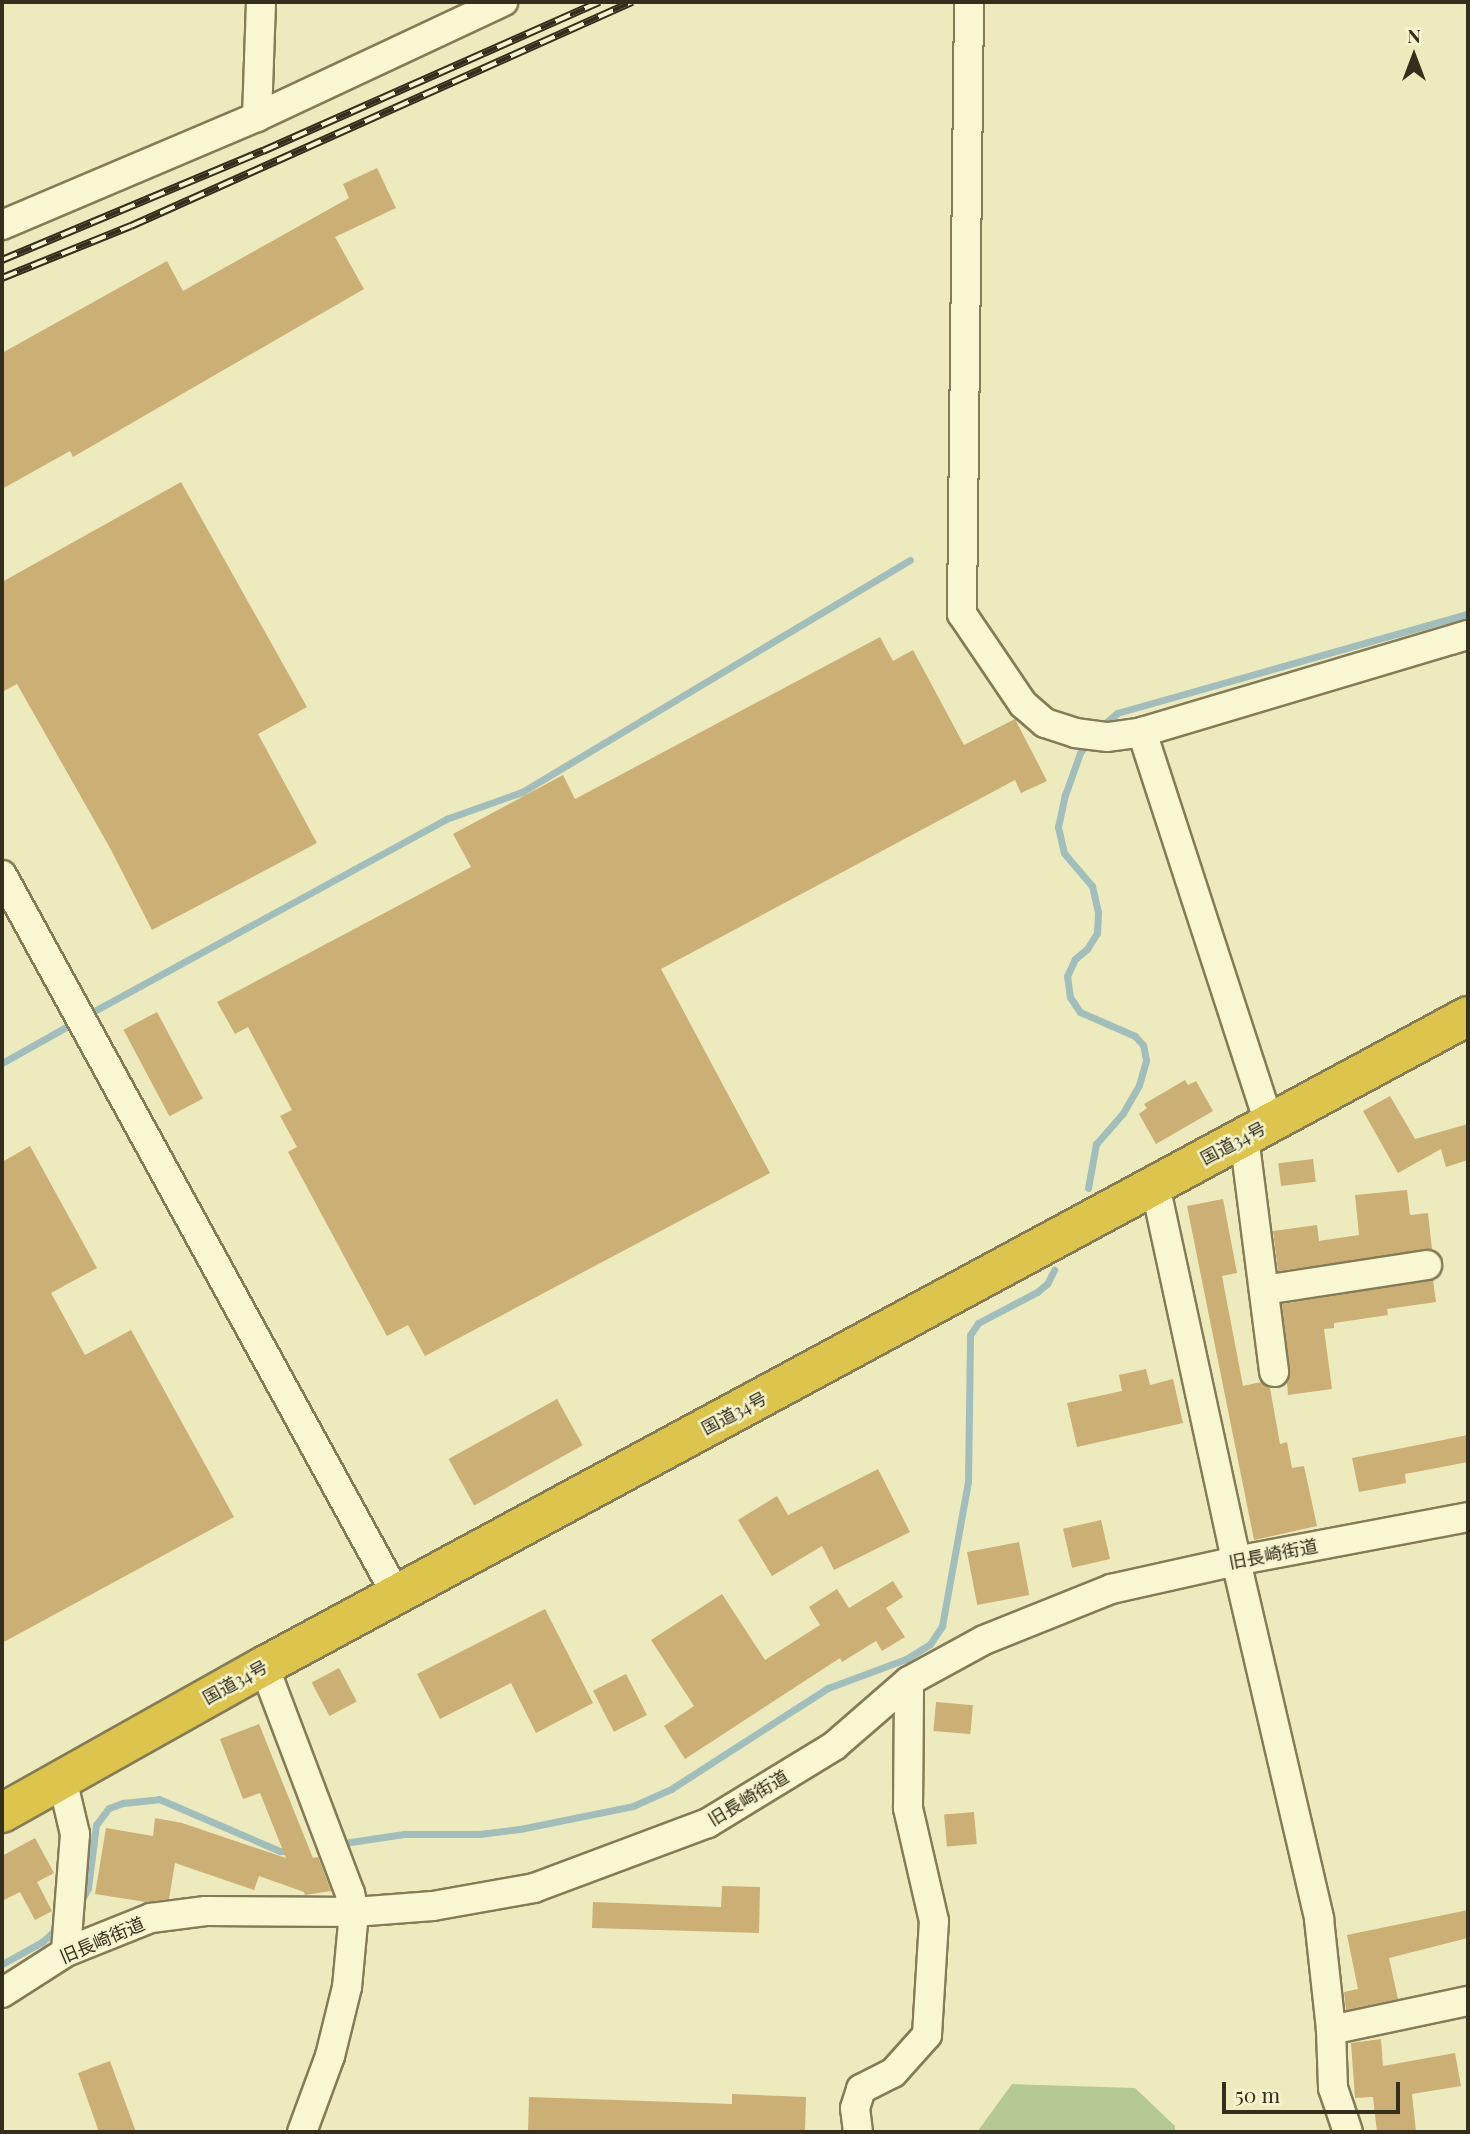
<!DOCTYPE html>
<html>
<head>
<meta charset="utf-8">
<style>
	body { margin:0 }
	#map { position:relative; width:1470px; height:2134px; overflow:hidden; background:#edebbe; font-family:"Playfair Display","Noto Sans JP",serif }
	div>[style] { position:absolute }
	.green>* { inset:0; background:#b5ca92 }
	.stream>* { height:7px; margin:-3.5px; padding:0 3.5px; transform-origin:3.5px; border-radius:3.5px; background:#a1bebd }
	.building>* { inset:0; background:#cbaf74; transform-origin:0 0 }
	.roads { filter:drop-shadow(2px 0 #857b57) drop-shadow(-2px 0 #857b57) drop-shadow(0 2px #857b57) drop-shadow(0 -2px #857b57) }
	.minor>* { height:28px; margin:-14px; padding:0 14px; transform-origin:14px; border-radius:14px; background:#f8f7d1 }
	.highway>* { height:38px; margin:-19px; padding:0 19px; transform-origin:19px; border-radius:19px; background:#ddc44d }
	.rail>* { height:8px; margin-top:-4px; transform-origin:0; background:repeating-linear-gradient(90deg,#f5f3cd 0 16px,#342e1c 0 32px); box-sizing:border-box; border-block:2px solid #342e1c }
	span { translate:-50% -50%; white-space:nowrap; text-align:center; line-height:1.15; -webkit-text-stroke:5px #f5f3cd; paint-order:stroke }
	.street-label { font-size:18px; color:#342e1c }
	.frame { position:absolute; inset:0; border:4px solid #342e1c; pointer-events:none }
	.north { position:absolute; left:1379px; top:21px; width:70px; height:70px; -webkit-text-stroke:5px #f5f3cd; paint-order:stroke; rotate:0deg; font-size:19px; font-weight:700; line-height:28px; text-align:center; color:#342e1c }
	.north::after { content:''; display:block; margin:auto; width:24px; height:32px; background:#342e1c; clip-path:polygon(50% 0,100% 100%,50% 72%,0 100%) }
	.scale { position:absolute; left:1222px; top:2082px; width:178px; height:32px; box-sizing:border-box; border:4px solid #342e1c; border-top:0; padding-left:9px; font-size:21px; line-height:24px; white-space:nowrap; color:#342e1c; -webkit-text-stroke:5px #f5f3cd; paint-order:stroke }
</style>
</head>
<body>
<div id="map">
	<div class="green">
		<div style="clip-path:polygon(1012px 2084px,1135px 2088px,1175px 2126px,1175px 2132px,977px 2132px)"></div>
	</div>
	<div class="stream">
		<div style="left:1097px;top:730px;width:26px;rotate:-40deg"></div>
		<div style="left:1117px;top:713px;width:365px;rotate:-15.8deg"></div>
		<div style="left:85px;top:1016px;width:411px;rotate:-28.6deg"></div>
		<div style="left:446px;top:819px;width:81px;rotate:-19.6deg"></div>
		<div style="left:522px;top:792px;width:452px;rotate:-30.9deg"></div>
		<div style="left:2px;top:1063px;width:84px;rotate:-29.3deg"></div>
		<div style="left:1088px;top:1188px;width:45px;rotate:-79.7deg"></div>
		<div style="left:1096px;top:1144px;width:41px;rotate:-48.9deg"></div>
		<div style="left:1123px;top:1113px;width:32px;rotate:-60deg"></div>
		<div style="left:1139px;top:1085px;width:26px;rotate:-74deg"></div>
		<div style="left:1146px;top:1060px;width:15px;rotate:-101deg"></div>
		<div style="left:1143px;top:1045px;width:12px;rotate:-132deg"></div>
		<div style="left:1135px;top:1036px;width:60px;rotate:-156.4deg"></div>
		<div style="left:1080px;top:1012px;width:18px;rotate:-124deg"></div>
		<div style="left:1070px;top:997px;width:21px;rotate:-98deg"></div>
		<div style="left:1067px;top:976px;width:19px;rotate:-65deg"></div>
		<div style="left:1075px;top:959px;width:16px;rotate:-40deg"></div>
		<div style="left:1087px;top:949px;width:19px;rotate:-58deg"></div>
		<div style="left:1097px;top:933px;width:21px;rotate:-87deg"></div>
		<div style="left:1098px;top:912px;width:27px;rotate:-103deg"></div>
		<div style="left:1092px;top:886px;width:43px;rotate:-130.3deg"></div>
		<div style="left:1064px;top:853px;width:27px;rotate:-103deg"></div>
		<div style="left:1058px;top:827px;width:33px;rotate:-78deg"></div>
		<div style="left:1065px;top:795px;width:45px;rotate:-70.3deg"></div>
		<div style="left:1080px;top:753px;width:14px;rotate:-54deg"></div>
		<div style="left:337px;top:1844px;width:68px;rotate:-8.5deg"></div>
		<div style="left:404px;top:1834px;width:75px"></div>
		<div style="left:479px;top:1834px;width:41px;rotate:-7deg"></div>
		<div style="left:520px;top:1829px;width:115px;rotate:-11.5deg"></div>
		<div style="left:633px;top:1806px;width:42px;rotate:-24.1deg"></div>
		<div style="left:671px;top:1789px;width:187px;rotate:-32.8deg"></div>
		<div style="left:828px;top:1688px;width:83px;rotate:-20.4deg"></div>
		<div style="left:906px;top:1659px;width:28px;rotate:-32deg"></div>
		<div style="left:930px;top:1644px;width:22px;rotate:-56deg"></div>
		<div style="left:942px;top:1626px;width:146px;rotate:-79.8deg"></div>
		<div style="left:968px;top:1482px;width:147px;rotate:-89.2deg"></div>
		<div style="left:970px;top:1335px;width:14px;rotate:-56deg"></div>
		<div style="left:978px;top:1323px;width:67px;rotate:-27.7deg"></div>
		<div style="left:1037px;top:1292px;width:13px;rotate:-39deg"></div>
		<div style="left:1047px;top:1284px;width:16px;rotate:-63deg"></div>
		<div style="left:80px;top:1903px;width:17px;rotate:-62deg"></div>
		<div style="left:88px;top:1888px;width:64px;rotate:-82.8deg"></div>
		<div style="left:96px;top:1825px;width:21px;rotate:-53deg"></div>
		<div style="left:109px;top:1808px;width:15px;rotate:-20deg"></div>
		<div style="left:123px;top:1803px;width:36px;rotate:-6deg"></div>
		<div style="left:159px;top:1799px;width:132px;rotate:23.3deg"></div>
		<div style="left:280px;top:1851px;width:11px"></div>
		<div style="left:2px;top:1964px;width:46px;rotate:-28.8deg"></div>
		<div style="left:42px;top:1942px;width:25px;rotate:-42deg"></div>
	</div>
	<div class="building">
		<div style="clip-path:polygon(377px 168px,396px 208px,335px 237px,364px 289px,73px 457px,70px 451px,2px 489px,2px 353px,167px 261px,183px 291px,349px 198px,343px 184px)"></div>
		<div style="clip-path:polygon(181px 482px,307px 707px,258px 734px,317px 843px,152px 930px,110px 848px,17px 684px,2px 692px,2px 582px)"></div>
		<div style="clip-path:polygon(880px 637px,893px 661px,913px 650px,964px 745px,1015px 719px,1047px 781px,1021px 793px,1015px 780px,661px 969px,770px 1173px,425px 1356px,408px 1325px,387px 1336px,288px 1152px,297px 1147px,280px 1116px,292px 1110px,248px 1027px,235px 1034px,217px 1002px,471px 867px,453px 834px,563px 775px,575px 799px)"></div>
		<div style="left:157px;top:1012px;width:98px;height:38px;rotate:62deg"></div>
		<div style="clip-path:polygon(1185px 1080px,1188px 1085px,1196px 1081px,1213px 1111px,1156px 1144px,1139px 1114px,1147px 1108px,1144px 1104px)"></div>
		<div style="clip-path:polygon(1390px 1096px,1415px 1139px,1468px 1124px,1468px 1160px,1446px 1167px,1441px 1149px,1398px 1173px,1363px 1111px)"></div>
		<div style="clip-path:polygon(30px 1146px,97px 1268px,51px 1293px,85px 1355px,131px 1330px,234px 1517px,2px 1643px,2px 1162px)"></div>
		<div style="left:1313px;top:1159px;width:23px;height:35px;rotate:83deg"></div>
		<div style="clip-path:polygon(1407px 1190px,1410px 1215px,1428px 1213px,1432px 1249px,1278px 1271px,1273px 1231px,1317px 1225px,1319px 1241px,1359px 1235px,1355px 1195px)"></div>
		<div style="clip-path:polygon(1223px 1199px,1237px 1273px,1222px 1276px,1243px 1386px,1261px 1382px,1270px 1388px,1280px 1444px,1287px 1442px,1292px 1468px,1304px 1466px,1317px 1526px,1254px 1540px,1187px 1206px)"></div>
		<div style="clip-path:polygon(1433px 1280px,1436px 1302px,1387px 1309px,1388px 1315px,1334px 1323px,1334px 1328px,1324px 1329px,1332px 1389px,1288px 1395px,1287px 1382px,1290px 1370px,1282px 1304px)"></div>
		<div style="clip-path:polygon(1146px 1369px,1150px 1385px,1173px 1379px,1183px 1423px,1077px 1447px,1067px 1403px,1122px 1391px,1119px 1375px)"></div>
		<div style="left:557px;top:1399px;width:53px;height:124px;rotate:61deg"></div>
		<div style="clip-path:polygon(1468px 1435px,1468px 1462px,1405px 1474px,1406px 1483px,1359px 1492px,1352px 1458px)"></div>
		<div style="clip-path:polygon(878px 1469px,910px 1532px,834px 1570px,822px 1546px,772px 1576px,738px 1520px,777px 1496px,788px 1515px)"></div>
		<div style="left:1101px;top:1520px;width:40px;height:39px;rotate:77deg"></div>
		<div style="left:1019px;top:1542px;width:54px;height:53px;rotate:79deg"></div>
		<div style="clip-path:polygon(893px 1581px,903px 1597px,886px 1608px,905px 1637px,882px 1651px,876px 1641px,842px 1662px,840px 1658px,685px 1759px,664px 1726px,694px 1706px,651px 1640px,722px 1594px,765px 1660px,820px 1625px,809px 1607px,837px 1589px,849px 1608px)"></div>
		<div style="clip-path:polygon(545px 1609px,593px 1703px,536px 1733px,511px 1683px,440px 1719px,417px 1674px)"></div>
		<div style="left:339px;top:1668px;width:38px;height:31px;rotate:62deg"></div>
		<div style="left:626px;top:1674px;width:46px;height:37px;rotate:63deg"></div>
		<div style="left:936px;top:1702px;width:37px;height:29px;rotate:5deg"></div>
		<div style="clip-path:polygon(259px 1724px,313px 1858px,318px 1857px,331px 1891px,305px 1895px,304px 1892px,259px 1876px,254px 1890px,175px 1863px,169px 1899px,146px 1902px,95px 1894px,106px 1828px,153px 1836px,155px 1818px,182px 1823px,286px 1858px,260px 1793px,243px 1799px,220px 1739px)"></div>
		<div style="left:974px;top:1812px;width:32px;height:30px;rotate:85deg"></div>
		<div style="clip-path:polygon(35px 1838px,54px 1873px,37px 1882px,52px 1911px,35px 1920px,20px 1892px,2px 1901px,2px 1856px)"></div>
		<div style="clip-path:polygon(722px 1886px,760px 1887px,759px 1933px,592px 1928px,593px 1902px,721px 1907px)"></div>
		<div style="clip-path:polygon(1468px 1910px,1468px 1938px,1389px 1958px,1398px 1999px,1346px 2010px,1344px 1992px,1358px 1989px,1347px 1935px)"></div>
		<div style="clip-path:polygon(1381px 2039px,1383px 2066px,1455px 2053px,1461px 2086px,1412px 2094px,1416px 2132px,1377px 2132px,1373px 2097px,1355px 2098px,1351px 2043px)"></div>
		<div style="clip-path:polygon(110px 2061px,136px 2132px,99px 2132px,78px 2073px)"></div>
		<div style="clip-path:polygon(732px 2094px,806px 2097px,805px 2132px,528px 2132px,529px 2097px,732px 2104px)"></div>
	</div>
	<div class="roads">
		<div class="minor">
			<div style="left:969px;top:2px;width:612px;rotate:90.66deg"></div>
			<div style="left:962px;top:614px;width:109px;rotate:55.9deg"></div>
			<div style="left:1023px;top:704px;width:29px;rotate:41deg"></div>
			<div style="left:1045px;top:723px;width:32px;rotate:18deg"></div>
			<div style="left:1075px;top:733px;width:33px;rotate:7deg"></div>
			<div style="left:1108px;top:737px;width:34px;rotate:-8deg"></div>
			<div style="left:1142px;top:732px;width:340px;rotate:-16.6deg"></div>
			<div style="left:257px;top:117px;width:115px;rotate:-88deg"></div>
			<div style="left:2px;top:225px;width:277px;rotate:-23deg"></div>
			<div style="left:257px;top:117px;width:272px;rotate:-25.1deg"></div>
			<div style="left:1142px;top:732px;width:411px;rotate:72deg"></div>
			<div style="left:2px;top:875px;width:822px;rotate:61.28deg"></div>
			<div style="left:1244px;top:1137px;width:237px;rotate:82.7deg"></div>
			<div style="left:1155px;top:1185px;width:385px;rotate:77.8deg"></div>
			<div style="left:1236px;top:1561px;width:367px;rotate:76.9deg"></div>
			<div style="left:1319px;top:1919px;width:112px;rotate:83.8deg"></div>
			<div style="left:1331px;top:2030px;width:58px;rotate:88deg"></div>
			<div style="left:1333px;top:2088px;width:46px;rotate:71.2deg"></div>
			<div style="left:1264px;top:1290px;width:165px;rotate:-8.7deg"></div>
			<div style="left:264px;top:1666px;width:243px;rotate:69.3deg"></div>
			<div style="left:350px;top:1893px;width:19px;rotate:78deg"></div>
			<div style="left:354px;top:1912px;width:75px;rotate:95.3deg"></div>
			<div style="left:347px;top:1987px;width:71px;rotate:103.8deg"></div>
			<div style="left:330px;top:2056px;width:81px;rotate:110.2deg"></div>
			<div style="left:62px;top:1779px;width:57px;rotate:76.7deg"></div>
			<div style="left:75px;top:1834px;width:118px;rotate:94.4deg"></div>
			<div style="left:2px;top:1993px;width:76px;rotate:-32.6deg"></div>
			<div style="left:66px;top:1952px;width:92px;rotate:-21.8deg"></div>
			<div style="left:151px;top:1918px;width:55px;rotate:-7.3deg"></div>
			<div style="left:206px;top:1911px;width:148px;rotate:0.4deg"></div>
			<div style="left:354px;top:1912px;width:79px;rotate:-4.3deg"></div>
			<div style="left:433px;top:1906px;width:103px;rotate:-10.1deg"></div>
			<div style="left:534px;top:1888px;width:186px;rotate:-20.5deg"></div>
			<div style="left:708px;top:1823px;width:148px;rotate:-31.4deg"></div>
			<div style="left:834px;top:1746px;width:99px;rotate:-40.9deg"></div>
			<div style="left:909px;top:1681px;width:85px;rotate:-28.7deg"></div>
			<div style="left:984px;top:1640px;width:137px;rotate:-21.9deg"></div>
			<div style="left:1111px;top:1589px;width:128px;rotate:-12.6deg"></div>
			<div style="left:1236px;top:1561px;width:236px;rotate:-10.7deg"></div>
			<div style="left:1331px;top:2030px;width:140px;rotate:-12deg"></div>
			<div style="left:858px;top:2132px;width:24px;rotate:-97deg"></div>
			<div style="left:855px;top:2108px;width:20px;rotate:-72deg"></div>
			<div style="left:861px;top:2089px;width:36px;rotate:-27deg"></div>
			<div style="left:893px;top:2073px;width:51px;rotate:-48.2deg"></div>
			<div style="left:927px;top:2035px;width:114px;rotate:-86.5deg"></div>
			<div style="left:934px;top:1921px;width:116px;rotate:-103deg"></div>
			<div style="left:908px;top:1808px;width:127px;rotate:-89.5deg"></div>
		</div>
		<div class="highway">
			<div style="left:2px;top:1813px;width:300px;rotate:-29.3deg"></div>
			<div style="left:264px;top:1666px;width:1368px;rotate:-28.36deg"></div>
		</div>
	</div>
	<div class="rail">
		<div style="left:2px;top:260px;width:283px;rotate:-22.7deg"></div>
		<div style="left:263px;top:151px;width:368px;rotate:-23.9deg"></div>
		<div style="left:2px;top:278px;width:139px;rotate:-22deg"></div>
		<div style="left:131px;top:226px;width:549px;rotate:-24.09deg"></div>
	</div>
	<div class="street-label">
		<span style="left:1233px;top:1143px;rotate:-28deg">国道34号</span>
		<span style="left:734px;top:1413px;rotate:-28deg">国道34号</span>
		<span style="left:1273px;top:1554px;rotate:-11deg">旧長崎街道</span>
		<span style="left:235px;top:1682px;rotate:-29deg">国道34号</span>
		<span style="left:748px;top:1798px;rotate:-31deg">旧長崎街道</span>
		<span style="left:102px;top:1940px;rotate:-23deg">旧長崎街道</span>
	</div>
	<div class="frame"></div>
	<div class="north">N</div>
	<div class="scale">50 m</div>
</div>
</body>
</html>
